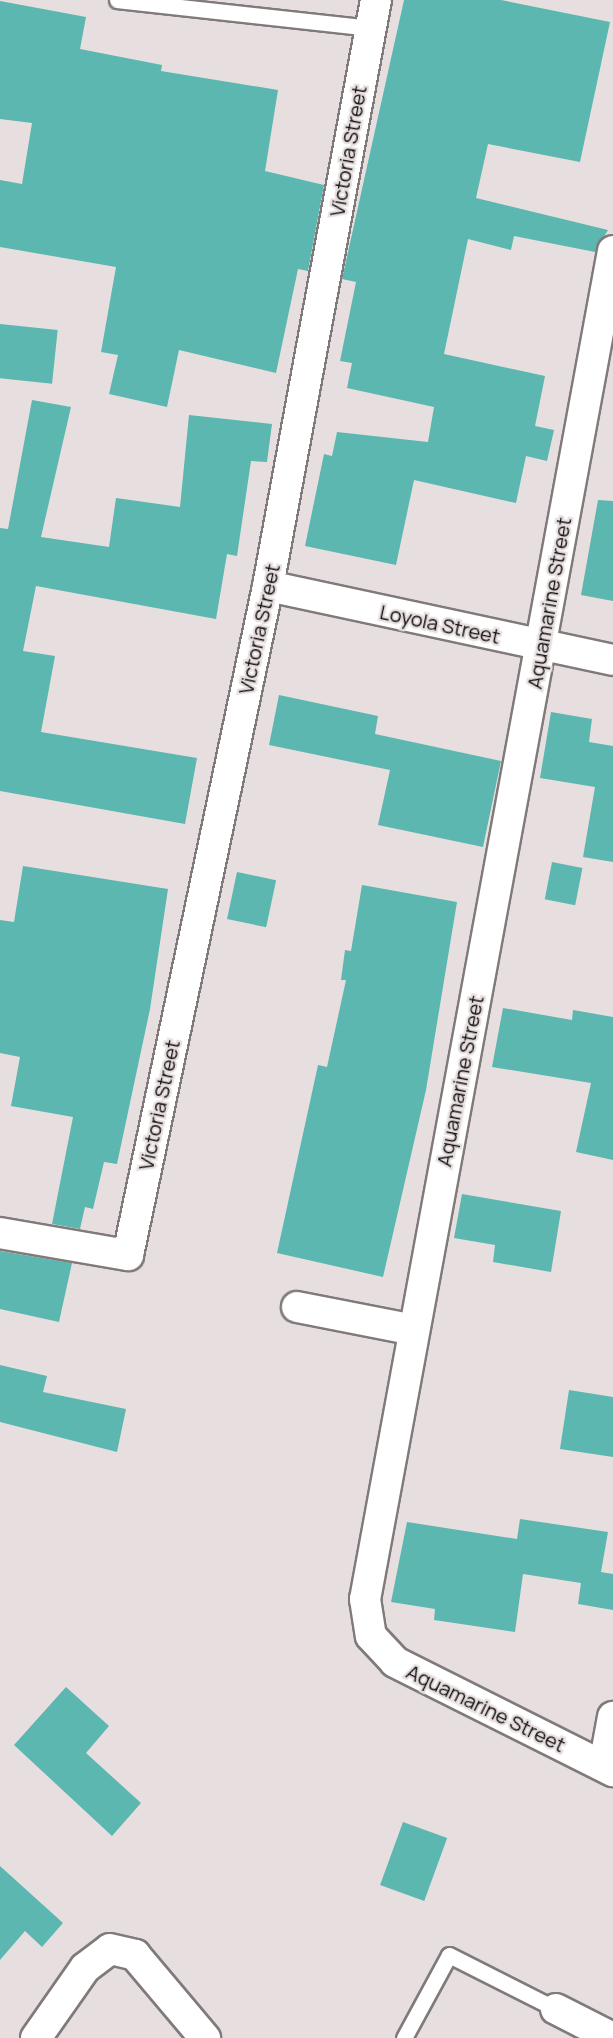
<!DOCTYPE html>
<html>
<head>
<meta charset="utf-8">
<style>
	body { margin:0 }
	#map { position:relative; width:613px; height:2038px; overflow:hidden; background:#e7dfdf; font-family:Manrope,sans-serif }
	div>[style] { position:absolute }
	.building>* { inset:0; background:#5bb7af; transform-origin:0 0 }
	.roads { filter:drop-shadow(2px 0 #817a7a) drop-shadow(-2px 0 #817a7a) drop-shadow(0 2px #817a7a) drop-shadow(0 -2px #817a7a) }
	.lane>* { height:15px; margin:-7.5px; padding:0 7.5px; transform-origin:7.5px; border-radius:7.5px; background:#fff }
	.street>* { height:30px; margin:-15px; padding:0 15px; transform-origin:15px; border-radius:15px; background:#fff }
	span { translate:-50% -50%; white-space:nowrap; text-align:center; line-height:1.15; -webkit-text-stroke:4.5px #e7dfdf; paint-order:stroke }
	.street-label { font-size:20px; color:#110e0e }
</style>
</head>
<body>
<div id="map">
	<div class="building">
		<div style="clip-path:polygon(404px 0,501px 0,610px 22px,580px 162px,488px 144px,476px 198px,608px 230px,595px 252px,514px 236px,511px 250px,468px 239px,444px 354px,545px 376px,535px 426px,554px 430px,547px 461px,526px 456px,516px 503px,414px 480px,396px 565px,305px 546px,324px 454px,332px 456px,337px 432px,428px 442px,434px 407px,347px 388px,352px 363px,340px 361px,356px 282px,342px 279px)"></div>
		<div style="clip-path:polygon(0 1px,86px 17px,80px 49px,162px 65px,161px 71px,278px 90px,265px 171px,324px 185px,308px 271px,298px 269px,276px 373px,179px 350px,167px 407px,109px 394px,118px 355px,101px 352px,116px 267px,0 247px,0 180px,22px 184px,32px 123px,0 119px)"></div>
		<div style="left:0;top:324px;width:58px;height:54px;rotate:6deg"></div>
		<div style="clip-path:polygon(32px 400px,71px 407px,41px 537px,109px 547px,116px 498px,180px 507px,189px 415px,272px 424px,267px 462px,251px 461px,237px 556px,227px 554px,216px 619px,36px 586px,23px 651px,55px 656px,41px 732px,197px 758px,185px 824px,0 791px,0 528px,8px 529px)"></div>
		<div style="clip-path:polygon(598px 500px,613px 501px,613px 601px,581px 595px)"></div>
		<div style="clip-path:polygon(279px 695px,378px 716px,375px 734px,501px 761px,483px 847px,378px 825px,390px 770px,269px 745px)"></div>
		<div style="clip-path:polygon(551px 712px,592px 719px,589px 742px,613px 746px,613px 862px,583px 857px,595px 787px,540px 778px)"></div>
		<div style="left:552px;top:862px;width:31px;height:38px;rotate:11deg"></div>
		<div style="clip-path:polygon(23px 866px,168px 889px,150px 1009px,117px 1164px,104px 1162px,93px 1209px,85px 1207px,80px 1229px,52px 1224px,73px 1117px,11px 1106px,20px 1057px,0 1053px,0 920px,14px 922px)"></div>
		<div style="left:237px;top:872px;width:40px;height:48px;rotate:12deg"></div>
		<div style="clip-path:polygon(362px 885px,457px 902px,426px 1090px,383px 1277px,277px 1253px,318px 1065px,327px 1067px,346px 980px,341px 980px,345px 950px,351px 951px)"></div>
		<div style="clip-path:polygon(503px 1008px,572px 1020px,573px 1010px,613px 1017px,613px 1160px,576px 1152px,591px 1083px,492px 1067px)"></div>
		<div style="clip-path:polygon(462px 1194px,561px 1211px,551px 1272px,493px 1262px,495px 1245px,454px 1238px)"></div>
		<div style="clip-path:polygon(0 1251px,72px 1263px,59px 1322px,0 1309px)"></div>
		<div style="clip-path:polygon(0 1365px,47px 1376px,43px 1392px,126px 1409px,117px 1452px,0 1422px)"></div>
		<div style="clip-path:polygon(569px 1390px,613px 1397px,613px 1457px,560px 1449px)"></div>
		<div style="clip-path:polygon(520px 1519px,608px 1532px,601px 1572px,613px 1574px,613px 1610px,578px 1604px,581px 1583px,523px 1574px,515px 1632px,434px 1620px,435px 1609px,391px 1602px,407px 1522px,517px 1539px)"></div>
		<div style="clip-path:polygon(66px 1687px,109px 1726px,86px 1753px,141px 1803px,112px 1836px,14px 1745px)"></div>
		<div style="left:403px;top:1822px;width:47px;height:67px;rotate:20deg"></div>
		<div style="clip-path:polygon(0 1866px,63px 1923px,42px 1947px,25px 1931px,0 1960px)"></div>
	</div>
	<div class="roads">
		<div class="lane">
			<div style="left:117px;top:0;width:255px;rotate:6.3deg"></div>
			<div style="left:404px;top:2038px;width:94px;rotate:-61.5deg"></div>
			<div style="left:449px;top:1955px;width:120px;rotate:26.8deg"></div>
		</div>
		<div class="street">
			<div style="left:613px;top:251px;width:1371px;rotate:100.42deg"></div>
			<div style="left:365px;top:1599px;width:37px;rotate:81deg"></div>
			<div style="left:371px;top:1636px;width:35px;rotate:47deg"></div>
			<div style="left:395px;top:1662px;width:244px;rotate:26.6deg"></div>
			<div style="left:268px;top:586px;width:353px;rotate:12.1deg"></div>
			<div style="left:0;top:1233px;width:130px;rotate:9.8deg"></div>
			<div style="left:128px;top:1255px;width:683px;rotate:-78.18deg"></div>
			<div style="left:268px;top:586px;width:596px;rotate:-79.56deg"></div>
			<div style="left:297px;top:1307px;width:119px;rotate:11.1deg"></div>
			<div style="left:604px;top:1766px;width:50px;rotate:-79.6deg"></div>
			<div style="left:556px;top:2009px;width:64px;rotate:27deg"></div>
			<div style="left:36px;top:2038px;width:85px;rotate:-55deg"></div>
			<div style="left:85px;top:1968px;width:31px;rotate:-37deg"></div>
			<div style="left:110px;top:1949px;width:26px;rotate:13deg"></div>
			<div style="left:135px;top:1955px;width:109px;rotate:49.9deg"></div>
		</div>
	</div>
	<div class="street-label">
		<span style="left:348px;top:151px;rotate:-80deg">Victoria Street</span>
		<span style="left:549px;top:603px;rotate:-80deg">Aquamarine Street</span>
		<span style="left:440px;top:624px;rotate:12deg">Loyola Street</span>
		<span style="left:259px;top:629px;rotate:-78deg">Victoria Street</span>
		<span style="left:460px;top:1081px;rotate:-79deg">Aquamarine Street</span>
		<span style="left:159px;top:1105px;rotate:-78deg">Victoria Street</span>
		<span style="left:486px;top:1708px;rotate:26deg">Aquamarine Street</span>
	</div>
</div>
</body>
</html>
